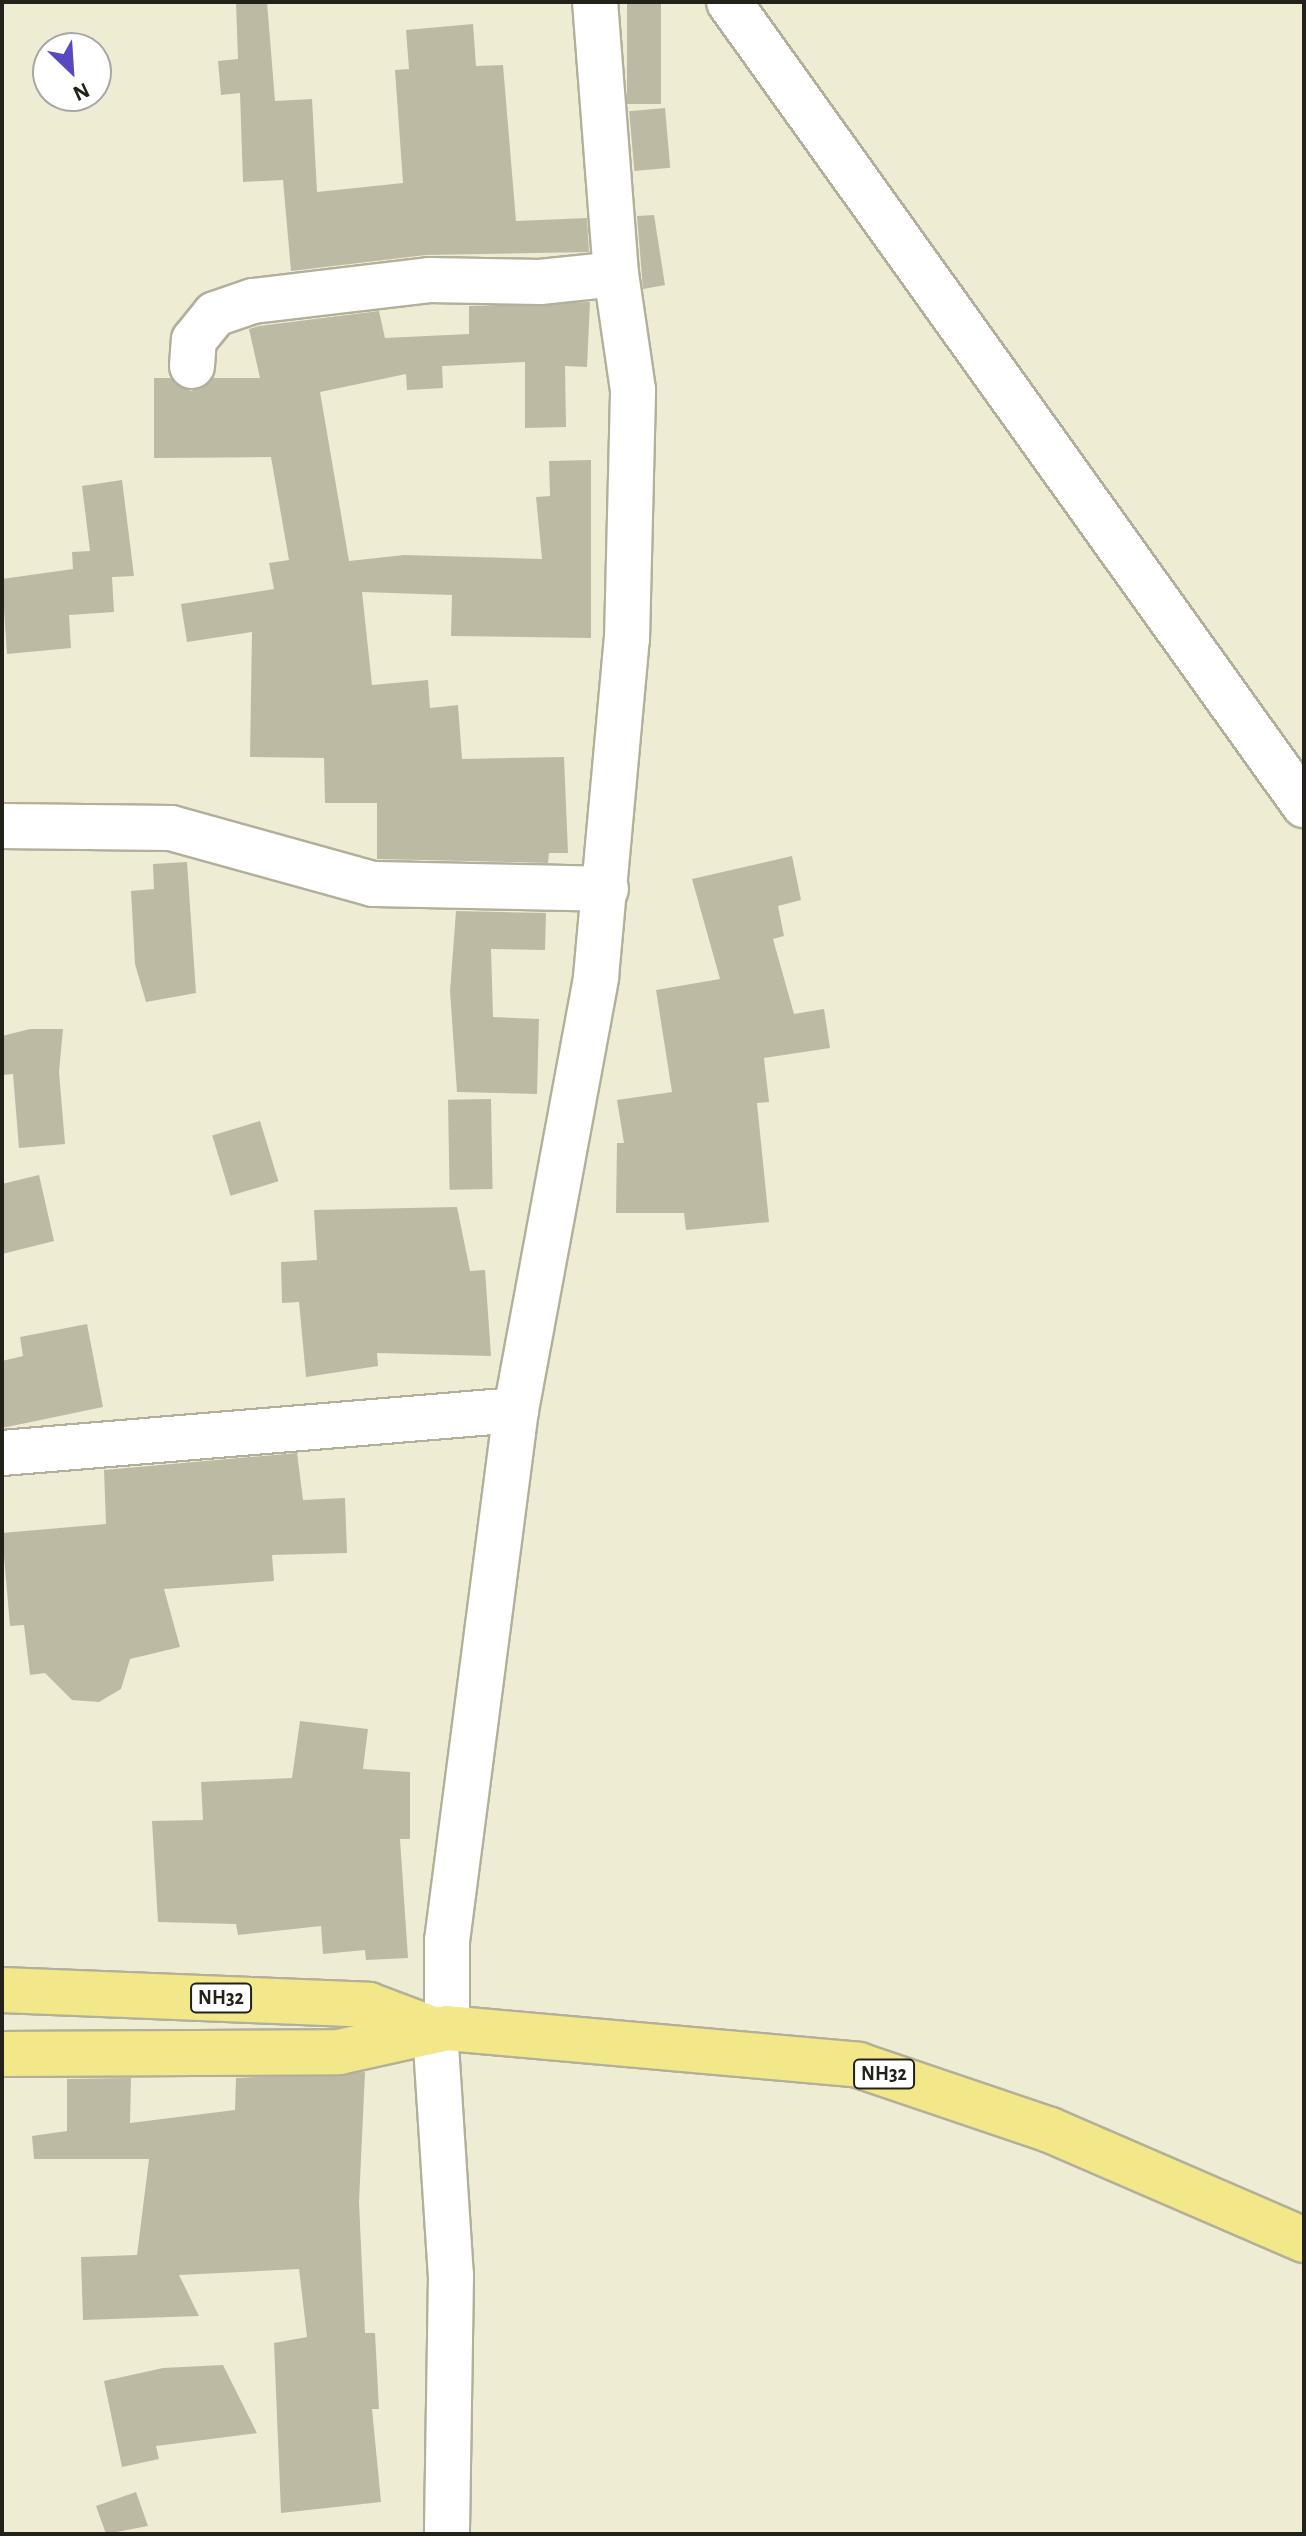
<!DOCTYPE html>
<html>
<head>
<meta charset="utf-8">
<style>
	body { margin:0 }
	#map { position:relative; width:1306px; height:2536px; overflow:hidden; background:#efecd4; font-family:"Alegreya Sans",sans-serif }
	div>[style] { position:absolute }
	.building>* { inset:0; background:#bcbaa3; transform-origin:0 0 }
	.roads { filter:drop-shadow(2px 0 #b2b09a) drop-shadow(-2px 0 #b2b09a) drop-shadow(0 2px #b2b09a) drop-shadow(0 -2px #b2b09a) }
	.street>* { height:44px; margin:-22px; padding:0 22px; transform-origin:22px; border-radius:22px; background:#fff }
	.primary>* { height:44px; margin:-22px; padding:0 22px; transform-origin:22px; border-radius:22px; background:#f3e889 }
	span { translate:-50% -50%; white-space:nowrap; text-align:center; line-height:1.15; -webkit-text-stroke:6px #fff; paint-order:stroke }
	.shield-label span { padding:2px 6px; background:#fff; border:2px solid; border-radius:6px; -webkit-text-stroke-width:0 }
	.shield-label { font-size:20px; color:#23221a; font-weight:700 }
	.frame { position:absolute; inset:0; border:4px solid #23221a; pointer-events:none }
	.north { position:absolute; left:32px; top:32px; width:80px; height:80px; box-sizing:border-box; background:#fff; border:2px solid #a7a7a3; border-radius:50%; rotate:155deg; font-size:22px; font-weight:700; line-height:32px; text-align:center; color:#23221a }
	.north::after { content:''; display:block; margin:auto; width:28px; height:36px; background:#574ac1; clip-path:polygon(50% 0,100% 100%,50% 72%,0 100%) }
</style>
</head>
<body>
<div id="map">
	<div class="building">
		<div style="clip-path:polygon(236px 2px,267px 2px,275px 101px,312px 99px,317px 192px,403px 183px,395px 70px,409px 69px,406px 30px,473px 24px,476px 66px,503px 65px,516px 221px,587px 218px,589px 252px,426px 255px,291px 271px,283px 180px,243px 182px,240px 93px,221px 95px,218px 61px,238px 59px)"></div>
		<div style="left:627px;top:2px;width:34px;height:102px"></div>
		<div style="left:665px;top:108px;width:60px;height:36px;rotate:85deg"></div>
		<div style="clip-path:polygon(654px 215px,665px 285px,643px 289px,637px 216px)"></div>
		<div style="clip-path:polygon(590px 302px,587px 367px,565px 366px,566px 427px,525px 428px,525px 362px,442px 366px,443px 388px,407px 390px,406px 374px,320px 392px,349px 561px,404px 555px,542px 559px,536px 497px,550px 496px,549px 461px,591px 460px,591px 638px,451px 636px,452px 595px,362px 592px,372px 685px,428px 680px,430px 708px,458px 705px,462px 759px,564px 757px,568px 853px,549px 853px,548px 863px,377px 859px,377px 803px,325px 803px,324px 758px,250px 757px,252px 632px,187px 642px,181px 604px,274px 589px,269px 563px,289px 560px,271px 457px,154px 458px,154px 378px,170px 378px,191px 391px,213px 378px,260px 378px,249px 329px,259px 326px,379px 311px,385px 338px,469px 334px,469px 306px)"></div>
		<div style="clip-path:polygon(122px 480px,134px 576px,112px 577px,114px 612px,69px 615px,71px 648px,7px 654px,2px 579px,73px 569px,72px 552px,90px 551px,82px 486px)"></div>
		<div style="clip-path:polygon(792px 856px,801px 900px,778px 906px,784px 936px,773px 939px,794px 1014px,824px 1009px,830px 1048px,764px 1058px,769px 1102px,757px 1103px,769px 1222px,686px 1230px,684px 1213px,616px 1213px,617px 1143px,624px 1143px,617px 1100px,672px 1092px,656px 990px,720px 979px,692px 879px)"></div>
		<div style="clip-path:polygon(187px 862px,196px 993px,146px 1002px,135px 964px,131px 891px,154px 889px,153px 864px)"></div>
		<div style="clip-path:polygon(456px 911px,546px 913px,545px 950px,491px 949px,493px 1017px,539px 1019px,537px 1094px,457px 1092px,450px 991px)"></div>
		<div style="clip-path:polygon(30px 1029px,63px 1029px,59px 1072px,65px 1144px,19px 1148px,13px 1074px,2px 1075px,2px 1036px)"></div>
		<div style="left:491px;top:1099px;width:90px;height:43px;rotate:89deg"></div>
		<div style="left:260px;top:1121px;width:63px;height:50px;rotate:73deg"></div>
		<div style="clip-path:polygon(39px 1175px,54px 1241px,2px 1254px,2px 1184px)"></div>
		<div style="clip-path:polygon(457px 1207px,470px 1271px,485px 1270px,491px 1356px,377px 1353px,378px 1366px,306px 1377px,299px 1302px,282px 1303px,281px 1262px,317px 1260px,314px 1210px)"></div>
		<div style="clip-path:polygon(87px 1324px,103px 1407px,2px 1428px,2px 1361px,23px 1356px,20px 1337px)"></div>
		<div style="clip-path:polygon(297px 1453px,303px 1500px,345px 1498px,347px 1553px,272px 1555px,274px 1581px,164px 1589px,180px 1647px,130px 1659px,121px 1689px,99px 1702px,72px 1700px,45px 1673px,30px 1675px,24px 1625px,10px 1626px,2px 1533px,106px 1524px,104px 1470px)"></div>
		<div style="clip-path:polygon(300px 1721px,368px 1729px,363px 1769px,410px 1772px,410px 1839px,400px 1839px,408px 1958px,366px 1960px,365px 1950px,323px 1954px,321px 1926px,238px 1935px,236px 1924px,158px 1922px,152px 1821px,203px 1820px,201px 1782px,292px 1778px)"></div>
		<div style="clip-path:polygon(365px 2072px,359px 2202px,365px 2333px,375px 2333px,379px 2409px,372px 2409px,381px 2502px,281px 2513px,274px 2343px,307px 2337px,299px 2269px,179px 2275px,199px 2316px,83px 2320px,81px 2257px,137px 2255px,149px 2159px,34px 2159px,32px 2136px,67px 2131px,67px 2079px,131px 2078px,130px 2123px,235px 2110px,236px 2078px)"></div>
		<div style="clip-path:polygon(223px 2365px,257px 2433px,156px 2446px,159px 2459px,122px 2467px,104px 2381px,163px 2368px)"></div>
		<div style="clip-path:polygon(136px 2492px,148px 2526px,106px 2534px,96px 2506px)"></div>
	</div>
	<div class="roads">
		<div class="street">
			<div style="left:729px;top:2px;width:988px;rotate:54.39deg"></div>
			<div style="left:192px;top:366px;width:26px;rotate:-86deg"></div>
			<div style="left:194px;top:340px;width:33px;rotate:-51deg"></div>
			<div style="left:215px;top:314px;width:40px;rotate:-18.9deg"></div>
			<div style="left:253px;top:301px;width:177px;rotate:-6.8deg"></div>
			<div style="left:429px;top:280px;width:111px;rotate:1deg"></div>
			<div style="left:540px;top:282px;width:76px;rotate:-6deg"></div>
			<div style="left:2px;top:826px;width:169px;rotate:0.7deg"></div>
			<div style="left:171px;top:828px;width:210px;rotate:15.5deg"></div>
			<div style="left:373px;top:884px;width:233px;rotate:1.2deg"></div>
			<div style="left:2px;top:1453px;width:516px;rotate:-4.78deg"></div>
			<div style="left:447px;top:2028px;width:87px;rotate:-90deg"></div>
			<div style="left:447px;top:1941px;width:535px;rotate:-82.6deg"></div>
			<div style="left:516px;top:1410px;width:440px;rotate:-79.5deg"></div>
			<div style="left:596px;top:977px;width:339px;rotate:-84.8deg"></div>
			<div style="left:627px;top:639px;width:249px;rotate:-88.6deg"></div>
			<div style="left:633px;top:390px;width:117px;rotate:-98.3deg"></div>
			<div style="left:616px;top:274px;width:273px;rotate:-94.4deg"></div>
			<div style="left:435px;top:2030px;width:246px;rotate:86.3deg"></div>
			<div style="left:451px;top:2275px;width:259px;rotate:90.9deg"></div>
		</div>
		<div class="primary">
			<div style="left:2px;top:1990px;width:367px;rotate:2.3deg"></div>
			<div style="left:369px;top:2005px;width:71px;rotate:20.7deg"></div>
			<div style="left:2px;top:2054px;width:337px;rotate:-0.3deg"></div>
			<div style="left:339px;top:2052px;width:111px;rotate:-12.5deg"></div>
			<div style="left:447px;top:2028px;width:413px;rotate:5.1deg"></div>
			<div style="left:858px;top:2065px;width:203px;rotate:18.7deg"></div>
			<div style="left:1050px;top:2130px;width:277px;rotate:23.4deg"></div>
		</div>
	</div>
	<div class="shield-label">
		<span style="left:221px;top:1998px">NH32</span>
		<span style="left:884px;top:2074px">NH32</span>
	</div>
	<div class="frame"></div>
	<div class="north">N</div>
</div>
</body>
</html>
